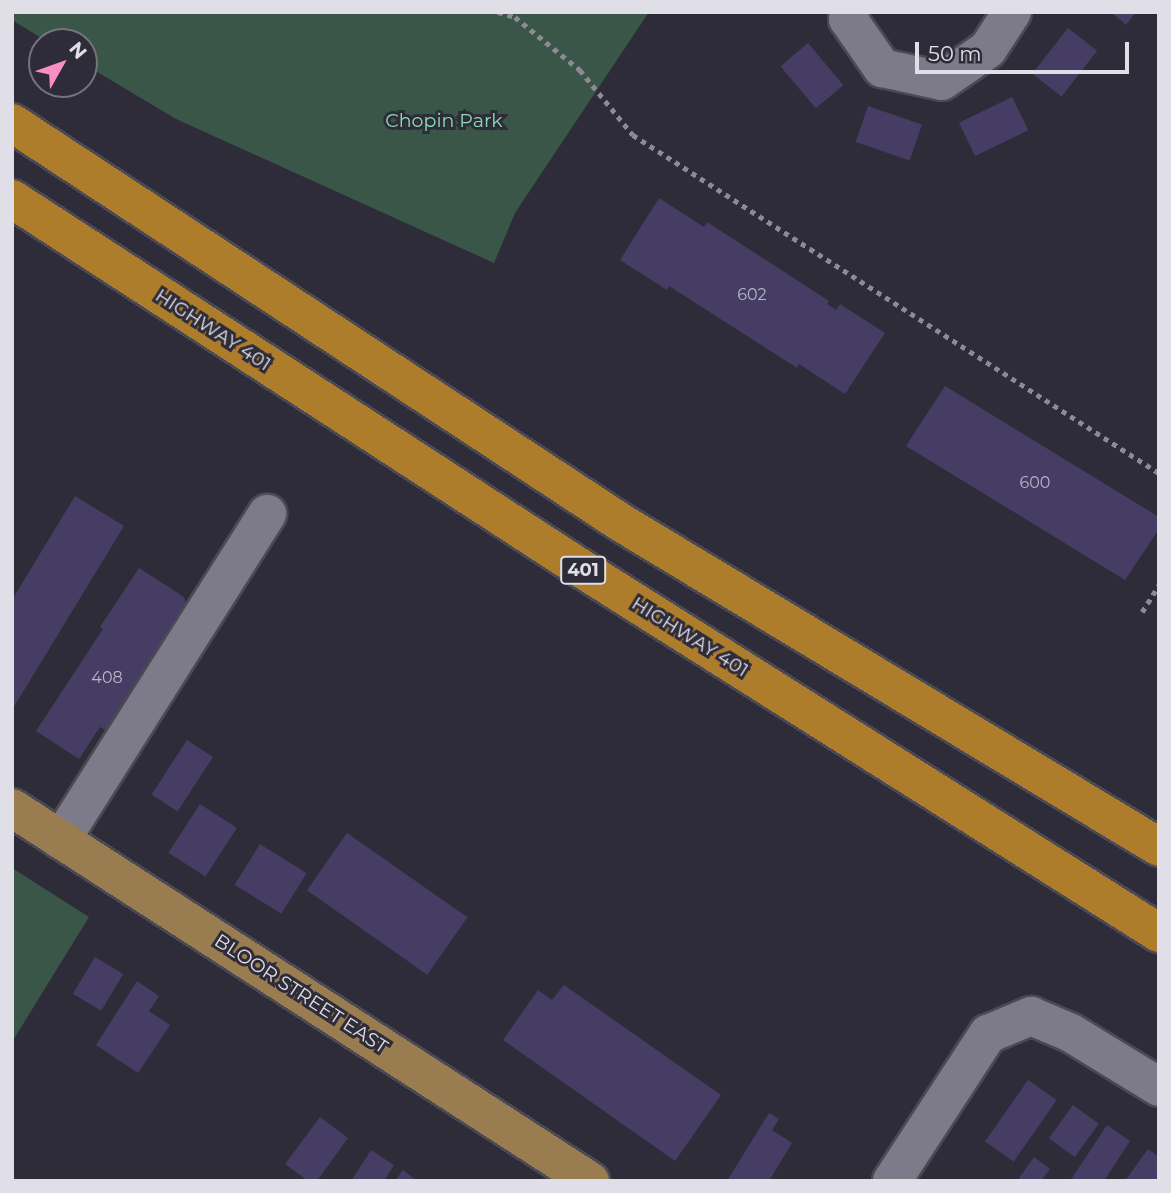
<!DOCTYPE html>
<html>
<head>
<meta charset="utf-8">
<style>
	body { margin:0 }
	#map { position:relative; width:1171px; height:1193px; overflow:hidden; background:#2e2c38; font-family:Montserrat,sans-serif }
	div>[style] { position:absolute }
	.green>* { inset:0; background:#395648 }
	.building>* { inset:0; background:#453d64; transform-origin:0 0 }
	.path>* { height:4.5px; margin-top:-2.25px; transform-origin:0; background:repeating-linear-gradient(90deg,#8c8a94 0 5px,transparent 0 10px) }
	.roads { filter:drop-shadow(2px 0 #4b4953) drop-shadow(-2px 0 #4b4953) drop-shadow(0 2px #4b4953) drop-shadow(0 -2px #4b4953) }
	.minor>* { height:38px; margin:-19px; padding:0 19px; transform-origin:19px; border-radius:19px; background:#7d7b89 }
	.major>* { height:38px; margin:-19px; padding:0 19px; transform-origin:19px; border-radius:19px; background:#9a7c51 }
	.highway>* { height:38px; margin:-19px; padding:0 19px; transform-origin:19px; border-radius:19px; background:#ae7d2b }
	span { translate:-50% -50%; white-space:nowrap; text-align:center; line-height:1.15; -webkit-text-stroke:6px #2e2c38; paint-order:stroke }
	.number-label { font-size:16px; color:#b9b6c6 }
	.number-label span { -webkit-text-stroke-width:0 }
	.shield-label span { padding:2px 5px; background:#2e2c38; border:2px solid; border-radius:5px; -webkit-text-stroke-width:0 }
	.shield-label { font-size:18px; color:#e0dfe7; font-weight:700 }
	.park-label { font-size:19px; color:#8adbb4 }
	.street-label { font-size:19px; color:#e0dfe7 }
	.frame { position:absolute; inset:0; border:14px solid #e0dfe7; pointer-events:none }
	.north { position:absolute; left:28px; top:28px; width:70px; height:70px; box-sizing:border-box; background:#2e2c38; border:2px solid #75747e; border-radius:50%; rotate:50deg; font-size:19px; font-weight:700; line-height:28px; text-align:center; color:#e0dfe7 }
	.north::after { content:''; display:block; margin:auto; width:24px; height:32px; background:#fb8fc5; clip-path:polygon(50% 0,100% 100%,50% 72%,0 100%) }
	.scale { position:absolute; left:915px; top:42px; width:214px; height:32px; box-sizing:border-box; border:4px solid #e0dfe7; border-top:0; padding-left:9px; font-size:21px; line-height:24px; white-space:nowrap; color:#e0dfe7; -webkit-text-stroke:5px #2e2c38; paint-order:stroke }
</style>
</head>
<body>
<div id="map">
	<div class="green">
		<div style="clip-path:polygon(12px 12px,649px 12px,515px 213px,494px 263px,176px 119px,84px 64px,84px 42px,48px 42px,12px 20px)"></div>
		<div style="clip-path:polygon(12px 868px,89px 917px,12px 1042px)"></div>
	</div>
	<div class="building">
		<div style="clip-path:polygon(1111px 12px,1136px 12px,1126px 25px)"></div>
		<div style="left:1068px;top:28px;width:37px;height:58px;rotate:38deg"></div>
		<div style="left:808px;top:43px;width:55px;height:36px;rotate:50deg"></div>
		<div style="left:1012px;top:97px;width:37px;height:59px;rotate:64deg"></div>
		<div style="left:868px;top:106px;width:57px;height:38px;rotate:19deg"></div>
		<div style="clip-path:polygon(659px 198px,704px 227px,707px 222px,829px 301px,827px 304px,836px 310px,840px 304px,885px 333px,845px 394px,799px 364px,797px 368px,669px 286px,667px 290px,620px 260px)"></div>
		<div style="clip-path:polygon(945px 386px,1159px 517px,1159px 529px,1125px 580px,906px 446px)"></div>
		<div style="clip-path:polygon(75px 496px,124px 526px,12px 710px,12px 600px)"></div>
		<div style="clip-path:polygon(139px 568px,184px 597px,188px 609px,107px 731px,100px 727px,79px 759px,36px 731px,103px 629px,100px 627px)"></div>
		<div style="left:187px;top:740px;width:31px;height:65px;rotate:33deg"></div>
		<div style="left:200px;top:804px;width:44px;height:58px;rotate:33deg"></div>
		<div style="left:347px;top:833px;width:147px;height:70px;rotate:35deg"></div>
		<div style="left:260px;top:844px;width:55px;height:48px;rotate:32deg"></div>
		<div style="left:95px;top:957px;width:33px;height:43px;rotate:31deg"></div>
		<div style="clip-path:polygon(137px 981px,159px 996px,149px 1011px,170px 1025px,138px 1073px,96px 1045px)"></div>
		<div style="clip-path:polygon(564px 985px,721px 1095px,675px 1161px,503px 1040px,538px 990px,552px 1000px)"></div>
		<div style="left:1028px;top:1080px;width:35px;height:75px;rotate:35deg"></div>
		<div style="left:1073px;top:1105px;width:32px;height:41px;rotate:36deg"></div>
		<div style="clip-path:polygon(769px 1113px,779px 1119px,772px 1130px,792px 1143px,769px 1181px,727px 1181px)"></div>
		<div style="clip-path:polygon(320px 1117px,348px 1138px,317px 1181px,308px 1181px,285px 1164px)"></div>
		<div style="clip-path:polygon(1107px 1125px,1130px 1141px,1104px 1181px,1070px 1181px)"></div>
		<div style="clip-path:polygon(1148px 1149px,1159px 1157px,1159px 1181px,1125px 1181px)"></div>
		<div style="clip-path:polygon(371px 1150px,394px 1165px,384px 1181px,351px 1181px)"></div>
		<div style="clip-path:polygon(1034px 1157px,1050px 1169px,1041px 1181px,1017px 1181px)"></div>
		<div style="clip-path:polygon(403px 1170px,417px 1181px,395px 1181px)"></div>
	</div>
	<div class="path">
		<div style="left:498px;top:12px;width:18px;rotate:16deg"></div>
		<div style="left:515px;top:17px;width:84px;rotate:39.2deg"></div>
		<div style="left:580px;top:70px;width:84px;rotate:50.8deg"></div>
		<div style="left:633px;top:135px;width:625px;rotate:32.72deg"></div>
		<div style="left:1142px;top:612px;width:32px;rotate:-58deg"></div>
	</div>
	<div class="roads">
		<div class="minor">
			<div style="left:850px;top:12px;width:7px;rotate:106deg"></div>
			<div style="left:848px;top:19px;width:60px;rotate:55.2deg"></div>
			<div style="left:882px;top:68px;width:61px;rotate:12.2deg"></div>
			<div style="left:942px;top:81px;width:56px;rotate:-34.8deg"></div>
			<div style="left:988px;top:49px;width:44px;rotate:-57deg"></div>
			<div style="left:61px;top:840px;width:386px;rotate:-57.7deg"></div>
			<div style="left:892px;top:1181px;width:176px;rotate:-56.9deg"></div>
			<div style="left:988px;top:1034px;width:47px;rotate:-22.7deg"></div>
			<div style="left:1031px;top:1016px;width:43px;rotate:23deg"></div>
			<div style="left:1071px;top:1033px;width:103px;rotate:31.5deg"></div>
		</div>
		<div class="major">
			<div style="left:12px;top:808px;width:688px;rotate:32.84deg"></div>
		</div>
		<div class="highway">
			<div style="left:12px;top:123px;width:727px;rotate:33.27deg"></div>
			<div style="left:620px;top:522px;width:629px;rotate:31.09deg"></div>
			<div style="left:12px;top:199px;width:663px;rotate:32.99deg"></div>
			<div style="left:568px;top:560px;width:699px;rotate:32.26deg"></div>
		</div>
	</div>
	<div class="number-label">
		<span style="left:752px;top:295px">602</span>
		<span style="left:1035px;top:483px">600</span>
		<span style="left:107px;top:678px">408</span>
	</div>
	<div class="shield-label">
		<span style="left:583px;top:570px">401</span>
	</div>
	<div class="park-label">
		<span style="left:444px;top:121px">Chopin Park</span>
	</div>
	<div class="street-label">
		<span style="left:213px;top:330px;rotate:33deg">HIGHWAY 401</span>
		<span style="left:690px;top:637px;rotate:32deg">HIGHWAY 401</span>
		<span style="left:301px;top:994px;rotate:33deg">BLOOR STREET EAST</span>
	</div>
	<div class="frame"></div>
	<div class="north">N</div>
	<div class="scale">50 m</div>
</div>
</body>
</html>
